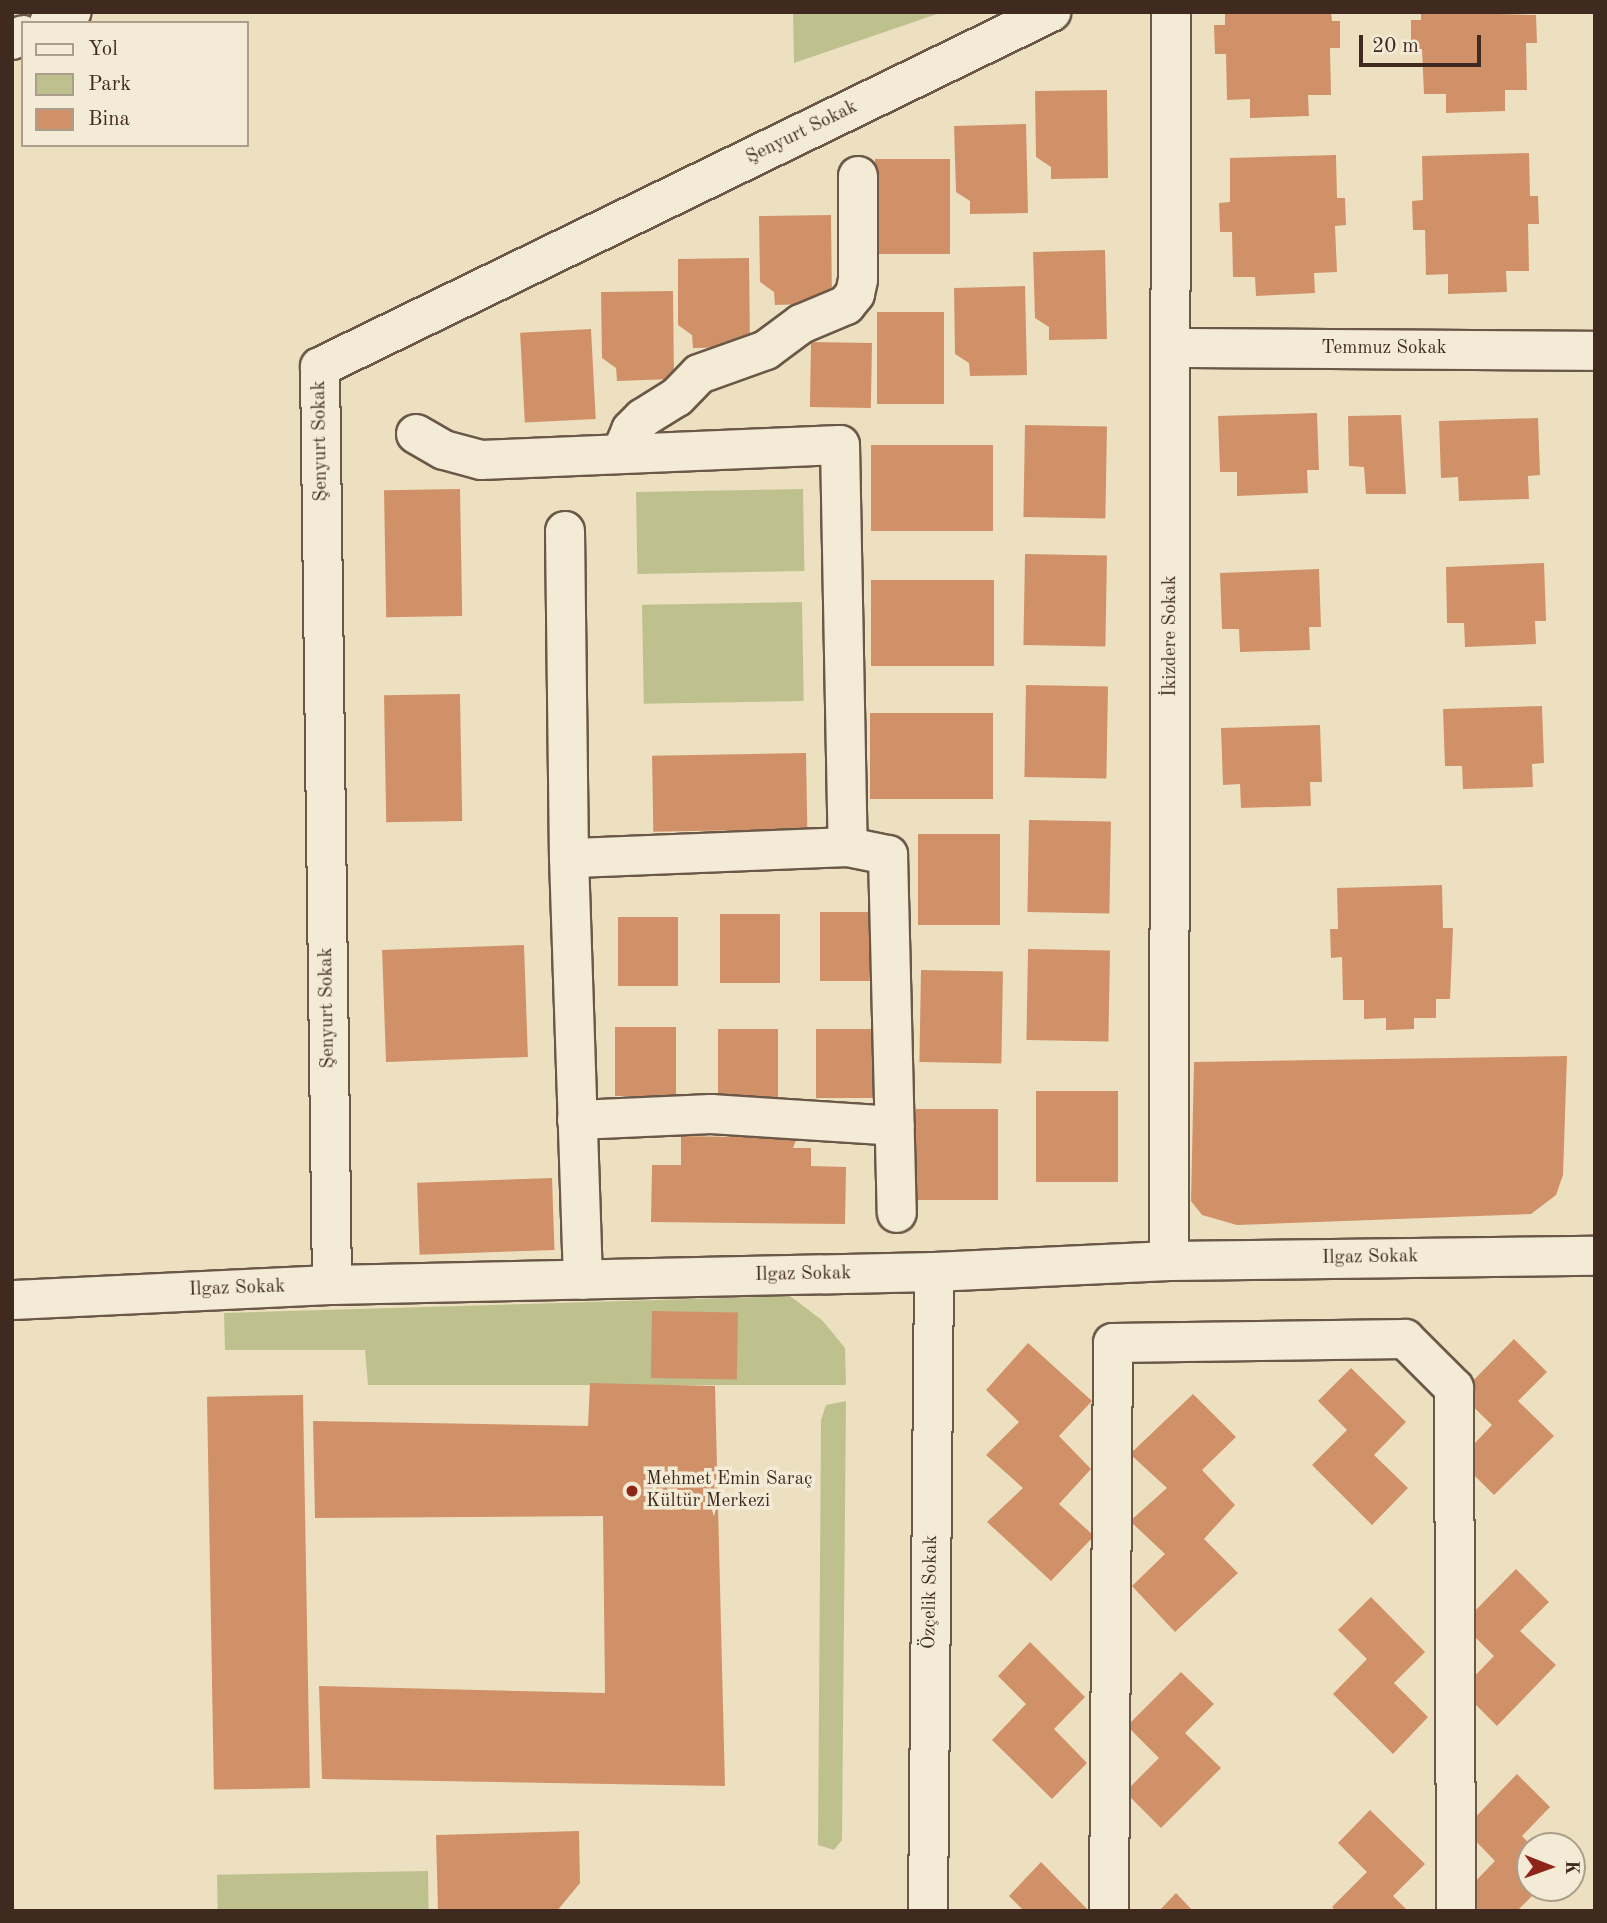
<!DOCTYPE html>
<html>
<head>
<meta charset="utf-8">
<style>
	body { margin:0 }
	#map { position:relative; width:1607px; height:1923px; overflow:hidden; background:#ede0c0; font-family:"Old Standard TT",serif }
	div>[style] { position:absolute }
	.green>* { inset:0; background:#bec18e; transform-origin:0 0 }
	.building>* { inset:0; background:#d19168; transform-origin:0 0 }
	.roads { filter:drop-shadow(2px 0 #6b5848) drop-shadow(-2px 0 #6b5848) drop-shadow(0 2px #6b5848) drop-shadow(0 -2px #6b5848) }
	.minor>* { height:38px; margin:-19px; padding:0 19px; transform-origin:19px; border-radius:19px; background:#f3ebd6 }
	.dots>* { width:19px; height:19px; translate:-50% -50%; box-sizing:border-box; border:4px solid #f3ebd6; border-radius:50% }
	span { translate:-50% -50%; white-space:nowrap; text-align:center; line-height:1.15; -webkit-text-stroke:7px #f3ebd6; paint-order:stroke }
	.street-label { font-size:19px; color:#402a20 }
	.poi-label { font-size:19px; color:#402a20 }
	.left { translate:0 -50%; text-align:left }
	.frame { position:absolute; inset:0; border:14px solid #402a20; pointer-events:none }
	.legend { position:absolute; left:21px; top:21px; width:228px; height:126px; box-sizing:border-box; background:#f3ebd6; border:2px solid #ab9e8d; margin:0; padding:9px 12px; list-style:none; font-size:21px; color:#402a20 }
	.legend li { display:flex; align-items:center; gap:14px; height:35px }
	.legend b { width:35px; border:2px solid #ab9e8d }
	.north { position:absolute; left:1516px; top:1832px; width:70px; height:70px; box-sizing:border-box; background:#f3ebd6; border:2px solid #ab9e8d; border-radius:50%; rotate:91deg; font-size:19px; font-weight:700; line-height:28px; text-align:center; color:#402a20 }
	.north::after { content:''; display:block; margin:auto; width:24px; height:32px; background:#8f2418; clip-path:polygon(50% 0,100% 100%,50% 72%,0 100%) }
	.scale { position:absolute; left:1359px; top:35px; width:122px; height:32px; box-sizing:border-box; border:4px solid #402a20; border-top:0; padding-left:9px; font-size:21px; line-height:24px; white-space:nowrap; color:#402a20; -webkit-text-stroke:5px #f3ebd6; paint-order:stroke }
</style>
</head>
<body>
<div id="map">
	<div class="green">
		<div style="clip-path:polygon(793px 12px,943px 12px,794px 63px)"></div>
		<div style="left:803px;top:489px;width:82px;height:167px;rotate:89deg"></div>
		<div style="left:802px;top:602px;width:99px;height:160px;rotate:89deg"></div>
		<div style="clip-path:polygon(790px 1296px,823px 1321px,845px 1348px,846px 1385px,368px 1385px,365px 1350px,225px 1350px,224px 1313px)"></div>
		<div style="clip-path:polygon(846px 1401px,842px 1840px,834px 1850px,818px 1845px,821px 1420px,826px 1405px)"></div>
		<div style="left:428px;top:1871px;width:40px;height:211px;rotate:89deg"></div>
	</div>
	<div class="building">
		<div style="clip-path:polygon(1225px 12px,1331px 12px,1332px 21px,1340px 21px,1340px 48px,1330px 48px,1331px 95px,1308px 95px,1309px 116px,1250px 118px,1250px 99px,1227px 100px,1226px 54px,1215px 54px,1214px 25px,1225px 25px)"></div>
		<div style="clip-path:polygon(1421px 12px,1536px 15px,1537px 43px,1526px 43px,1527px 90px,1505px 90px,1505px 111px,1446px 113px,1446px 94px,1424px 94px,1422px 49px,1411px 49px,1411px 20px,1421px 20px)"></div>
		<div style="clip-path:polygon(1107px 90px,1108px 178px,1051px 179px,1051px 167px,1036px 157px,1035px 91px)"></div>
		<div style="clip-path:polygon(1026px 124px,1028px 213px,970px 214px,970px 201px,956px 192px,954px 126px)"></div>
		<div style="clip-path:polygon(1529px 153px,1530px 196px,1538px 196px,1539px 224px,1528px 224px,1529px 271px,1506px 271px,1507px 292px,1448px 294px,1448px 274px,1426px 275px,1425px 230px,1413px 230px,1412px 201px,1423px 200px,1422px 156px)"></div>
		<div style="clip-path:polygon(1336px 155px,1337px 198px,1345px 198px,1346px 225px,1335px 226px,1337px 272px,1314px 273px,1315px 293px,1256px 296px,1255px 277px,1233px 277px,1232px 232px,1220px 232px,1219px 203px,1230px 202px,1230px 158px)"></div>
		<div style="left:875px;top:159px;width:75px;height:95px"></div>
		<div style="clip-path:polygon(831px 215px,832px 303px,775px 305px,774px 292px,760px 282px,759px 216px)"></div>
		<div style="clip-path:polygon(1105px 250px,1107px 339px,1049px 340px,1049px 327px,1035px 318px,1033px 252px)"></div>
		<div style="clip-path:polygon(749px 258px,750px 347px,693px 348px,692px 335px,678px 325px,678px 259px)"></div>
		<div style="clip-path:polygon(1025px 286px,1027px 375px,970px 376px,969px 363px,955px 354px,954px 288px)"></div>
		<div style="clip-path:polygon(673px 291px,674px 379px,617px 381px,616px 368px,602px 358px,601px 292px)"></div>
		<div style="left:877px;top:312px;width:67px;height:92px"></div>
		<div style="left:591px;top:329px;width:90px;height:71px;rotate:87deg"></div>
		<div style="left:811px;top:342px;width:61px;height:65px;rotate:1deg"></div>
		<div style="clip-path:polygon(1317px 413px,1319px 470px,1307px 470px,1308px 493px,1237px 496px,1237px 472px,1220px 472px,1218px 416px)"></div>
		<div style="clip-path:polygon(1401px 415px,1406px 494px,1366px 494px,1364px 467px,1349px 466px,1348px 416px)"></div>
		<div style="clip-path:polygon(1538px 418px,1540px 475px,1528px 476px,1529px 499px,1459px 501px,1458px 477px,1441px 478px,1439px 421px)"></div>
		<div style="left:1025px;top:425px;width:82px;height:92px;rotate:1deg"></div>
		<div style="left:871px;top:445px;width:122px;height:86px"></div>
		<div style="left:460px;top:489px;width:127px;height:76px;rotate:89deg"></div>
		<div style="left:1025px;top:554px;width:82px;height:91px;rotate:1deg"></div>
		<div style="clip-path:polygon(1544px 563px,1546px 621px,1535px 621px,1536px 644px,1465px 647px,1464px 623px,1447px 623px,1446px 567px)"></div>
		<div style="clip-path:polygon(1319px 569px,1321px 627px,1309px 627px,1310px 650px,1240px 652px,1239px 629px,1222px 629px,1220px 573px)"></div>
		<div style="left:871px;top:580px;width:123px;height:86px"></div>
		<div style="left:1026px;top:685px;width:82px;height:92px;rotate:1deg"></div>
		<div style="left:460px;top:694px;width:127px;height:76px;rotate:89deg"></div>
		<div style="clip-path:polygon(1542px 706px,1544px 763px,1532px 764px,1533px 787px,1463px 789px,1462px 766px,1445px 766px,1443px 709px)"></div>
		<div style="left:870px;top:713px;width:123px;height:86px"></div>
		<div style="clip-path:polygon(1320px 725px,1322px 782px,1310px 782px,1311px 806px,1241px 808px,1240px 784px,1223px 785px,1221px 728px)"></div>
		<div style="left:806px;top:753px;width:76px;height:154px;rotate:89deg"></div>
		<div style="left:1029px;top:820px;width:82px;height:92px;rotate:1deg"></div>
		<div style="left:918px;top:834px;width:82px;height:91px"></div>
		<div style="clip-path:polygon(1442px 885px,1443px 928px,1453px 928px,1450px 999px,1436px 999px,1436px 1018px,1414px 1018px,1414px 1029px,1386px 1030px,1386px 1018px,1364px 1019px,1364px 1000px,1343px 1000px,1342px 957px,1331px 958px,1330px 929px,1338px 929px,1337px 888px)"></div>
		<div style="left:881px;top:912px;width:69px;height:61px;rotate:90deg"></div>
		<div style="left:720px;top:914px;width:60px;height:69px"></div>
		<div style="left:618px;top:917px;width:60px;height:69px"></div>
		<div style="left:524px;top:945px;width:112px;height:142px;rotate:88deg"></div>
		<div style="left:1028px;top:949px;width:82px;height:91px;rotate:1deg"></div>
		<div style="left:921px;top:970px;width:82px;height:92px;rotate:1deg"></div>
		<div style="left:615px;top:1027px;width:61px;height:69px"></div>
		<div style="left:718px;top:1029px;width:60px;height:69px"></div>
		<div style="left:816px;top:1029px;width:60px;height:69px"></div>
		<div style="clip-path:polygon(1567px 1056px,1563px 1175px,1556px 1195px,1531px 1214px,1237px 1225px,1202px 1215px,1191px 1201px,1194px 1062px)"></div>
		<div style="left:1036px;top:1091px;width:82px;height:91px"></div>
		<div style="left:916px;top:1109px;width:82px;height:91px"></div>
		<div style="clip-path:polygon(681px 1136px,797px 1138px,793px 1148px,811px 1148px,811px 1166px,846px 1167px,845px 1224px,651px 1222px,652px 1165px,681px 1165px)"></div>
		<div style="left:552px;top:1178px;width:72px;height:135px;rotate:88deg"></div>
		<div style="left:652px;top:1311px;width:86px;height:67px;rotate:1deg"></div>
		<div style="clip-path:polygon(1514px 1339px,1547px 1372px,1518px 1401px,1554px 1436px,1494px 1495px,1459px 1460px,1492px 1425px,1460px 1394px)"></div>
		<div style="clip-path:polygon(1028px 1343px,1092px 1401px,1059px 1436px,1091px 1469px,1059px 1504px,1094px 1536px,1051px 1581px,987px 1522px,1023px 1488px,986px 1455px,1019px 1422px,986px 1390px)"></div>
		<div style="clip-path:polygon(1351px 1368px,1406px 1422px,1374px 1455px,1408px 1488px,1372px 1525px,1312px 1465px,1347px 1430px,1318px 1401px)"></div>
		<div style="clip-path:polygon(590px 1383px,715px 1386px,725px 1786px,322px 1779px,319px 1686px,605px 1693px,603px 1516px,315px 1518px,313px 1421px,588px 1426px)"></div>
		<div style="clip-path:polygon(1193px 1394px,1236px 1437px,1202px 1470px,1235px 1505px,1204px 1539px,1238px 1573px,1175px 1632px,1132px 1586px,1165px 1554px,1130px 1521px,1167px 1488px,1130px 1454px)"></div>
		<div style="left:303px;top:1395px;width:393px;height:96px;rotate:89deg"></div>
		<div style="clip-path:polygon(1516px 1569px,1549px 1602px,1520px 1631px,1556px 1665px,1497px 1726px,1461px 1690px,1494px 1656px,1462px 1624px)"></div>
		<div style="clip-path:polygon(1371px 1597px,1425px 1652px,1394px 1683px,1428px 1717px,1393px 1754px,1333px 1694px,1367px 1659px,1338px 1630px)"></div>
		<div style="clip-path:polygon(1030px 1642px,1085px 1697px,1054px 1729px,1087px 1763px,1052px 1799px,992px 1740px,1026px 1704px,998px 1676px)"></div>
		<div style="clip-path:polygon(1181px 1672px,1214px 1704px,1185px 1733px,1221px 1768px,1161px 1828px,1125px 1792px,1159px 1758px,1127px 1726px)"></div>
		<div style="clip-path:polygon(1517px 1774px,1550px 1807px,1522px 1836px,1530px 1844px,1530px 1888px,1540px 1888px,1517px 1911px,1478px 1911px,1462px 1895px,1495px 1861px,1464px 1829px)"></div>
		<div style="clip-path:polygon(1370px 1810px,1425px 1864px,1393px 1896px,1408px 1911px,1336px 1911px,1332px 1907px,1367px 1872px,1338px 1843px)"></div>
		<div style="clip-path:polygon(579px 1831px,580px 1883px,557px 1911px,438px 1911px,436px 1835px)"></div>
		<div style="clip-path:polygon(1041px 1862px,1089px 1911px,1024px 1911px,1009px 1896px)"></div>
		<div style="clip-path:polygon(1176px 1893px,1193px 1911px,1159px 1911px)"></div>
	</div>
	<div class="roads">
		<div class="minor">
			<div style="left:49px;top:23px;width:25px;rotate:-26deg"></div>
			<div style="left:12px;top:40px;width:12px;rotate:-24deg"></div>
			<div style="left:1172px;top:348px;width:423px;rotate:0.4deg"></div>
			<div style="left:416px;top:434px;width:32px;rotate:30deg"></div>
			<div style="left:444px;top:450px;width:38px;rotate:15deg"></div>
			<div style="left:481px;top:460px;width:359px;rotate:-2.4deg"></div>
			<div style="left:840px;top:445px;width:402px;rotate:88.9deg"></div>
			<div style="left:848px;top:847px;width:279px;rotate:177.7deg"></div>
			<div style="left:621px;top:454px;width:26px;rotate:-67deg"></div>
			<div style="left:631px;top:430px;width:17px;rotate:-45deg"></div>
			<div style="left:643px;top:418px;width:40px;rotate:-32deg"></div>
			<div style="left:677px;top:397px;width:32px;rotate:-46deg"></div>
			<div style="left:699px;top:374px;width:71px;rotate:-19.7deg"></div>
			<div style="left:766px;top:350px;width:44px;rotate:-36.6deg"></div>
			<div style="left:801px;top:324px;width:49px;rotate:-22.9deg"></div>
			<div style="left:846px;top:305px;width:14px;rotate:-51deg"></div>
			<div style="left:855px;top:294px;width:14px;rotate:-78deg"></div>
			<div style="left:858px;top:280px;width:104px;rotate:-90deg"></div>
			<div style="left:565px;top:531px;width:327px;rotate:89.3deg"></div>
			<div style="left:569px;top:858px;width:422px;rotate:88.1deg"></div>
			<div style="left:848px;top:847px;width:41px;rotate:11.3deg"></div>
			<div style="left:888px;top:855px;width:358px;rotate:88.6deg"></div>
			<div style="left:577px;top:1120px;width:134px;rotate:-2.6deg"></div>
			<div style="left:711px;top:1114px;width:184px;rotate:3.7deg"></div>
			<div style="left:1169px;top:1261px;width:1249px;rotate:-89.91deg"></div>
			<div style="left:332px;top:1285px;width:918px;rotate:-90.75deg"></div>
			<div style="left:320px;top:367px;width:813px;rotate:-25.9deg"></div>
			<div style="left:12px;top:1300px;width:320px;rotate:-2.7deg"></div>
			<div style="left:332px;top:1285px;width:602px;rotate:-1.24deg"></div>
			<div style="left:934px;top:1272px;width:235px;rotate:-2.7deg"></div>
			<div style="left:1169px;top:1261px;width:426px;rotate:-0.7deg"></div>
			<div style="left:928px;top:1911px;width:639px;rotate:-89.46deg"></div>
			<div style="left:1109px;top:1911px;width:568px;rotate:-89.6deg"></div>
			<div style="left:1113px;top:1343px;width:292px;rotate:-0.8deg"></div>
			<div style="left:1405px;top:1339px;width:69px;rotate:45deg"></div>
			<div style="left:1454px;top:1388px;width:523px;rotate:89.78deg"></div>
		</div>
	</div>
	<div class="dots">
		<div style="left:632px;top:1491px;background:#8f2418"></div>
	</div>
	<div class="street-label">
		<span style="left:802px;top:133px;rotate:-26deg">Şenyurt Sokak</span>
		<span style="left:1384px;top:349px">Temmuz Sokak</span>
		<span style="left:321px;top:441px;rotate:-91deg">Şenyurt Sokak</span>
		<span style="left:1171px;top:636px;rotate:-90deg">İkizdere Sokak</span>
		<span style="left:328px;top:1008px;rotate:-91deg">Şenyurt Sokak</span>
		<span style="left:1370px;top:1258px;rotate:-1deg">Ilgaz Sokak</span>
		<span style="left:803px;top:1275px;rotate:-1deg">Ilgaz Sokak</span>
		<span style="left:237px;top:1289px;rotate:-2deg">Ilgaz Sokak</span>
		<span style="left:931px;top:1592px;rotate:-89deg">Özçelik Sokak</span>
	</div>
	<div class="poi-label">
		<span class="left" style="left:646px;top:1491px">Mehmet Emin Saraç<br>Kültür Merkezi</span>
	</div>
	<div class="frame"></div>
	<ul class="legend">
	<li><b style="height:9px;background:#f3ebd6"></b>Yol</li>
	<li><b style="height:19px;background:#bec18e"></b>Park</li>
	<li><b style="height:19px;background:#d19168"></b>Bina</li>
	</ul>
	<div class="north">K</div>
	<div class="scale">20 m</div>
</div>
</body>
</html>
